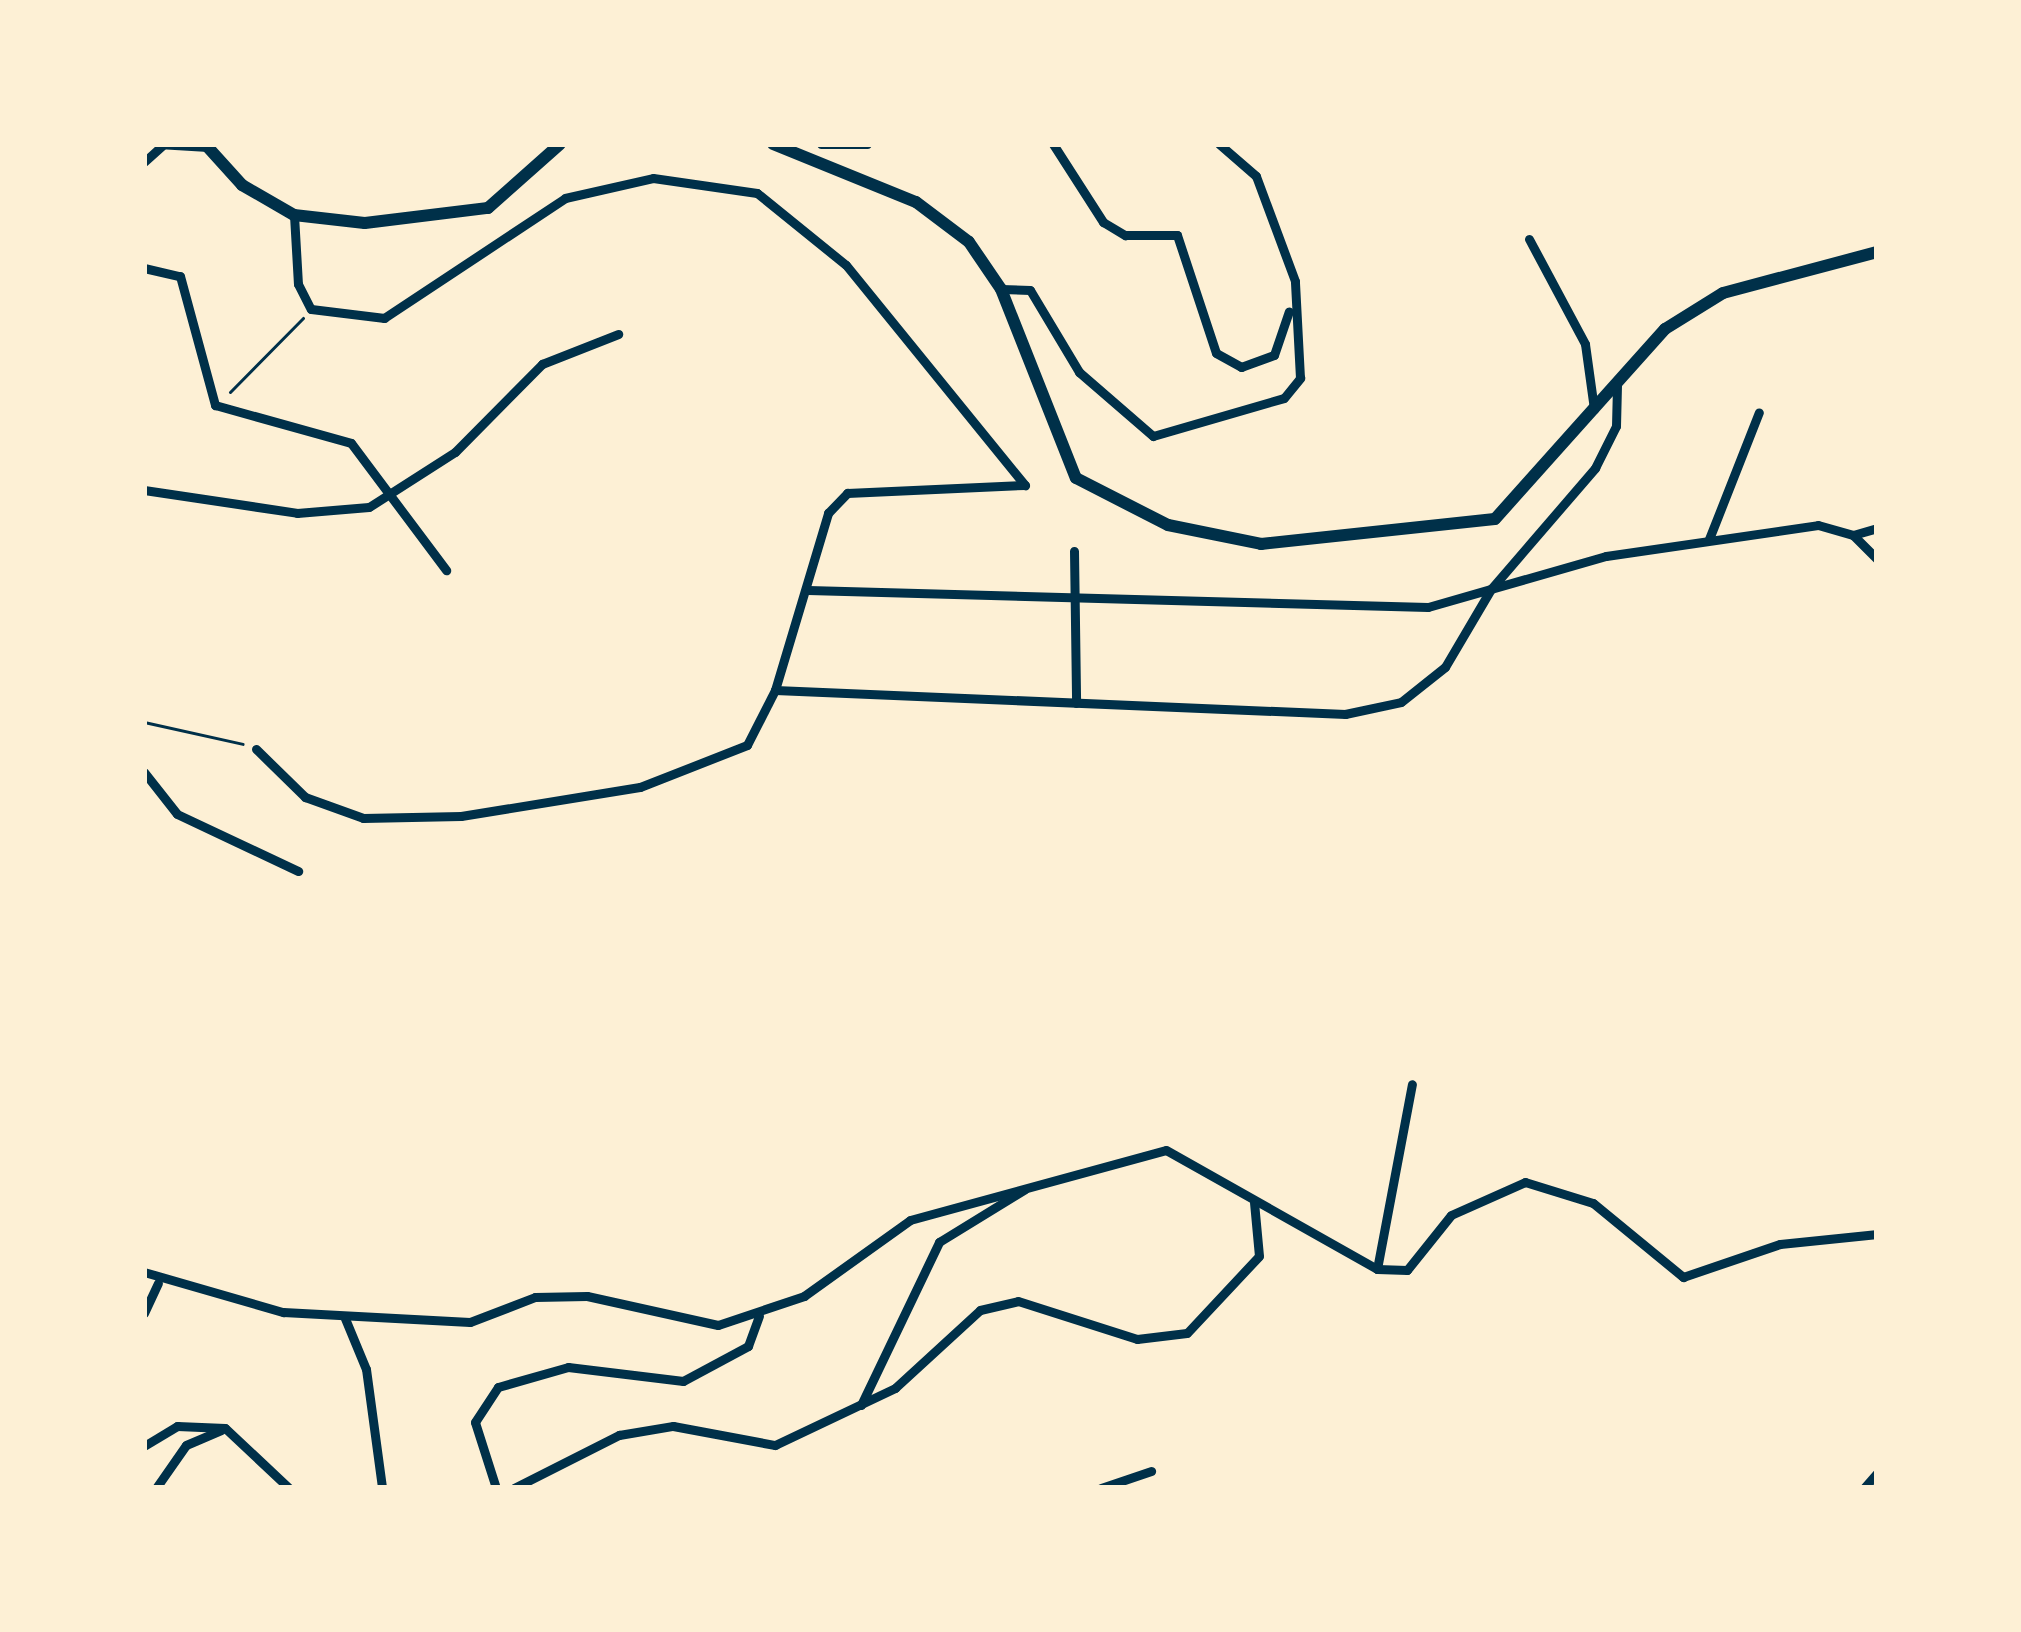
<!DOCTYPE html>
<html>
<head>
<meta charset="utf-8">
<style>
	body { margin:0 }
	#map { position:relative; width:2021px; height:1632px; overflow:hidden; background:#fdf0d5; font-family:Barlow,sans-serif }
	div>[style] { position:absolute }
	.path>* { height:3px; margin:-1.5px; padding:0 1.5px; transform-origin:1.5px; border-radius:1.5px; background:#003049 }
	.minor>* { height:9px; margin:-4.5px; padding:0 4.5px; transform-origin:4.5px; border-radius:4.5px; background:#003049 }
	.secondary>* { height:12px; margin:-6px; padding:0 6px; transform-origin:6px; border-radius:6px; background:#003049 }
	span { translate:-50% -50%; white-space:nowrap; text-align:center; line-height:1.15; -webkit-text-stroke:10px #fdf0d5; paint-order:stroke }
	.frame { position:absolute; inset:0; border:147px solid #fdf0d5; pointer-events:none }
</style>
</head>
<body>
<div id="map">
	<div class="path">
		<div style="left:230px;top:392px;width:104px;rotate:-45.4deg"></div>
		<div style="left:144px;top:722px;width:101px;rotate:12.5deg"></div>
	</div>
	<div class="minor">
		<div style="left:158px;top:144px;width:50px;rotate:3.4deg"></div>
		<div style="left:821px;top:144px;width:46px"></div>
		<div style="left:1053px;top:144px;width:93px;rotate:57.3deg"></div>
		<div style="left:1103px;top:222px;width:26px;rotate:31deg"></div>
		<div style="left:1125px;top:235px;width:52px"></div>
		<div style="left:1177px;top:235px;width:124px;rotate:71.7deg"></div>
		<div style="left:1216px;top:353px;width:29px;rotate:29deg"></div>
		<div style="left:1241px;top:367px;width:35px;rotate:-20deg"></div>
		<div style="left:1274px;top:355px;width:46px;rotate:-71.2deg"></div>
		<div style="left:144px;top:162px;width:24px;rotate:-42deg"></div>
		<div style="left:294px;top:215px;width:69px;rotate:86.7deg"></div>
		<div style="left:298px;top:284px;width:28px;rotate:63deg"></div>
		<div style="left:311px;top:309px;width:74px;rotate:7deg"></div>
		<div style="left:384px;top:318px;width:217px;rotate:-33.5deg"></div>
		<div style="left:565px;top:198px;width:90px;rotate:-12.8deg"></div>
		<div style="left:653px;top:178px;width:105px;rotate:8.2deg"></div>
		<div style="left:757px;top:193px;width:114px;rotate:39deg"></div>
		<div style="left:846px;top:265px;width:284px;rotate:50.9deg"></div>
		<div style="left:1529px;top:239px;width:119px;rotate:61.9deg"></div>
		<div style="left:1585px;top:344px;width:66px;rotate:82.1deg"></div>
		<div style="left:144px;top:268px;width:37px;rotate:13deg"></div>
		<div style="left:180px;top:276px;width:134px;rotate:74.8deg"></div>
		<div style="left:215px;top:405px;width:141px;rotate:15.6deg"></div>
		<div style="left:351px;top:443px;width:159px;rotate:53.2deg"></div>
		<div style="left:1001px;top:289px;width:29px;rotate:2deg"></div>
		<div style="left:1030px;top:290px;width:96px;rotate:59.1deg"></div>
		<div style="left:1079px;top:372px;width:98px;rotate:40.9deg"></div>
		<div style="left:1153px;top:436px;width:136px;rotate:-16.2deg"></div>
		<div style="left:1284px;top:398px;width:26px;rotate:-51deg"></div>
		<div style="left:1300px;top:378px;width:97px;rotate:-93deg"></div>
		<div style="left:1295px;top:281px;width:112px;rotate:-110.4deg"></div>
		<div style="left:1256px;top:176px;width:49px;rotate:-139.1deg"></div>
		<div style="left:144px;top:490px;width:155px;rotate:8.5deg"></div>
		<div style="left:297px;top:513px;width:72px;rotate:-4.8deg"></div>
		<div style="left:369px;top:507px;width:102px;rotate:-32.6deg"></div>
		<div style="left:455px;top:452px;width:124px;rotate:-45.3deg"></div>
		<div style="left:542px;top:364px;width:82px;rotate:-21.5deg"></div>
		<div style="left:1853px;top:535px;width:34px;rotate:45deg"></div>
		<div style="left:1709px;top:539px;width:136px;rotate:-68.5deg"></div>
		<div style="left:1074px;top:551px;width:152px;rotate:89.2deg"></div>
		<div style="left:808px;top:590px;width:620px;rotate:1.57deg"></div>
		<div style="left:1428px;top:607px;width:185px;rotate:-16deg"></div>
		<div style="left:1606px;top:556px;width:214px;rotate:-8.3deg"></div>
		<div style="left:1818px;top:525px;width:36px;rotate:16deg"></div>
		<div style="left:1853px;top:535px;width:25px;rotate:-16deg"></div>
		<div style="left:775px;top:690px;width:571px;rotate:2.41deg"></div>
		<div style="left:1345px;top:714px;width:57px;rotate:-12.1deg"></div>
		<div style="left:1401px;top:702px;width:56px;rotate:-38.5deg"></div>
		<div style="left:1445px;top:667px;width:91px;rotate:-59.5deg"></div>
		<div style="left:1491px;top:589px;width:160px;rotate:-49.3deg"></div>
		<div style="left:1595px;top:468px;width:47px;rotate:-63.4deg"></div>
		<div style="left:1616px;top:426px;width:42px;rotate:-88.6deg"></div>
		<div style="left:256px;top:749px;width:69px;rotate:44.4deg"></div>
		<div style="left:305px;top:797px;width:62px;rotate:19.9deg"></div>
		<div style="left:363px;top:818px;width:98px;rotate:-1.2deg"></div>
		<div style="left:461px;top:816px;width:181px;rotate:-9.2deg"></div>
		<div style="left:640px;top:787px;width:115px;rotate:-21.4deg"></div>
		<div style="left:747px;top:745px;width:62px;rotate:-63deg"></div>
		<div style="left:775px;top:690px;width:185px;rotate:-73.3deg"></div>
		<div style="left:828px;top:513px;width:28px;rotate:-46deg"></div>
		<div style="left:847px;top:493px;width:178px;rotate:-2.6deg"></div>
		<div style="left:144px;top:772px;width:53px;rotate:51.8deg"></div>
		<div style="left:177px;top:814px;width:134px;rotate:25.2deg"></div>
		<div style="left:1377px;top:1269px;width:188px;rotate:-79.3deg"></div>
		<div style="left:144px;top:1272px;width:145px;rotate:16.1deg"></div>
		<div style="left:283px;top:1312px;width:187px;rotate:3.1deg"></div>
		<div style="left:470px;top:1322px;width:70px;rotate:-21deg"></div>
		<div style="left:535px;top:1297px;width:52px;rotate:-1.1deg"></div>
		<div style="left:587px;top:1296px;width:134px;rotate:12.5deg"></div>
		<div style="left:718px;top:1325px;width:91px;rotate:-18.6deg"></div>
		<div style="left:804px;top:1296px;width:130px;rotate:-35.6deg"></div>
		<div style="left:910px;top:1220px;width:265px;rotate:-15.3deg"></div>
		<div style="left:1166px;top:1150px;width:242px;rotate:29.4deg"></div>
		<div style="left:1377px;top:1269px;width:30px;rotate:2deg"></div>
		<div style="left:1407px;top:1270px;width:70px;rotate:-51.3deg"></div>
		<div style="left:1451px;top:1215px;width:81px;rotate:-24deg"></div>
		<div style="left:1525px;top:1182px;width:71px;rotate:17.2deg"></div>
		<div style="left:1593px;top:1203px;width:117px;rotate:39.4deg"></div>
		<div style="left:1683px;top:1277px;width:102px;rotate:-18.8deg"></div>
		<div style="left:1780px;top:1244px;width:98px;rotate:-5.9deg"></div>
		<div style="left:144px;top:1313px;width:33px;rotate:-65deg"></div>
		<div style="left:344px;top:1316px;width:57px;rotate:67.5deg"></div>
		<div style="left:366px;top:1369px;width:120px;rotate:82.3deg"></div>
		<div style="left:861px;top:1405px;width:181px;rotate:-64.4deg"></div>
		<div style="left:939px;top:1242px;width:101px;rotate:-31.6deg"></div>
		<div style="left:144px;top:1446px;width:39px;rotate:-31deg"></div>
		<div style="left:177px;top:1426px;width:48px;rotate:2.4deg"></div>
		<div style="left:225px;top:1428px;width:88px;rotate:43.2deg"></div>
		<div style="left:156px;top:1488px;width:52px;rotate:-55.1deg"></div>
		<div style="left:186px;top:1445px;width:38px;rotate:-23deg"></div>
		<div style="left:496px;top:1488px;width:69px;rotate:-107.7deg"></div>
		<div style="left:475px;top:1422px;width:42px;rotate:-56.7deg"></div>
		<div style="left:498px;top:1387px;width:73px;rotate:-15.9deg"></div>
		<div style="left:568px;top:1367px;width:116px;rotate:6.9deg"></div>
		<div style="left:683px;top:1381px;width:74px;rotate:-28.3deg"></div>
		<div style="left:748px;top:1346px;width:32px;rotate:-70deg"></div>
		<div style="left:514px;top:1488px;width:118px;rotate:-26.8deg"></div>
		<div style="left:619px;top:1435px;width:55px;rotate:-9.5deg"></div>
		<div style="left:673px;top:1426px;width:104px;rotate:10.6deg"></div>
		<div style="left:775px;top:1445px;width:133px;rotate:-25.4deg"></div>
		<div style="left:895px;top:1388px;width:115px;rotate:-42.5deg"></div>
		<div style="left:980px;top:1310px;width:39px;rotate:-13deg"></div>
		<div style="left:1018px;top:1301px;width:125px;rotate:17.7deg"></div>
		<div style="left:1137px;top:1339px;width:50px;rotate:-6.8deg"></div>
		<div style="left:1187px;top:1333px;width:105px;rotate:-46.9deg"></div>
		<div style="left:1259px;top:1256px;width:54px;rotate:-95.3deg"></div>
		<div style="left:1101px;top:1488px;width:53px;rotate:-18.8deg"></div>
		<div style="left:1864px;top:1488px;width:20px;rotate:-49deg"></div>
	</div>
	<div class="secondary">
		<div style="left:205px;top:144px;width:55px;rotate:47.9deg"></div>
		<div style="left:242px;top:185px;width:60px;rotate:30deg"></div>
		<div style="left:294px;top:215px;width:71px;rotate:6.4deg"></div>
		<div style="left:365px;top:223px;width:124px;rotate:-7deg"></div>
		<div style="left:488px;top:208px;width:96px;rotate:-41.6deg"></div>
		<div style="left:773px;top:144px;width:154px;rotate:22.1deg"></div>
		<div style="left:916px;top:202px;width:66px;rotate:37deg"></div>
		<div style="left:969px;top:242px;width:57px;rotate:55.8deg"></div>
		<div style="left:1001px;top:289px;width:203px;rotate:68.4deg"></div>
		<div style="left:1076px;top:478px;width:103px;rotate:27.1deg"></div>
		<div style="left:1168px;top:525px;width:95px;rotate:11.5deg"></div>
		<div style="left:1261px;top:544px;width:235px;rotate:-6.1deg"></div>
		<div style="left:1495px;top:519px;width:255px;rotate:-48.2deg"></div>
		<div style="left:1665px;top:329px;width:68px;rotate:-31.8deg"></div>
		<div style="left:1723px;top:293px;width:159px;rotate:-14.9deg"></div>
	</div>
	<div class="frame"></div>
</div>
</body>
</html>
